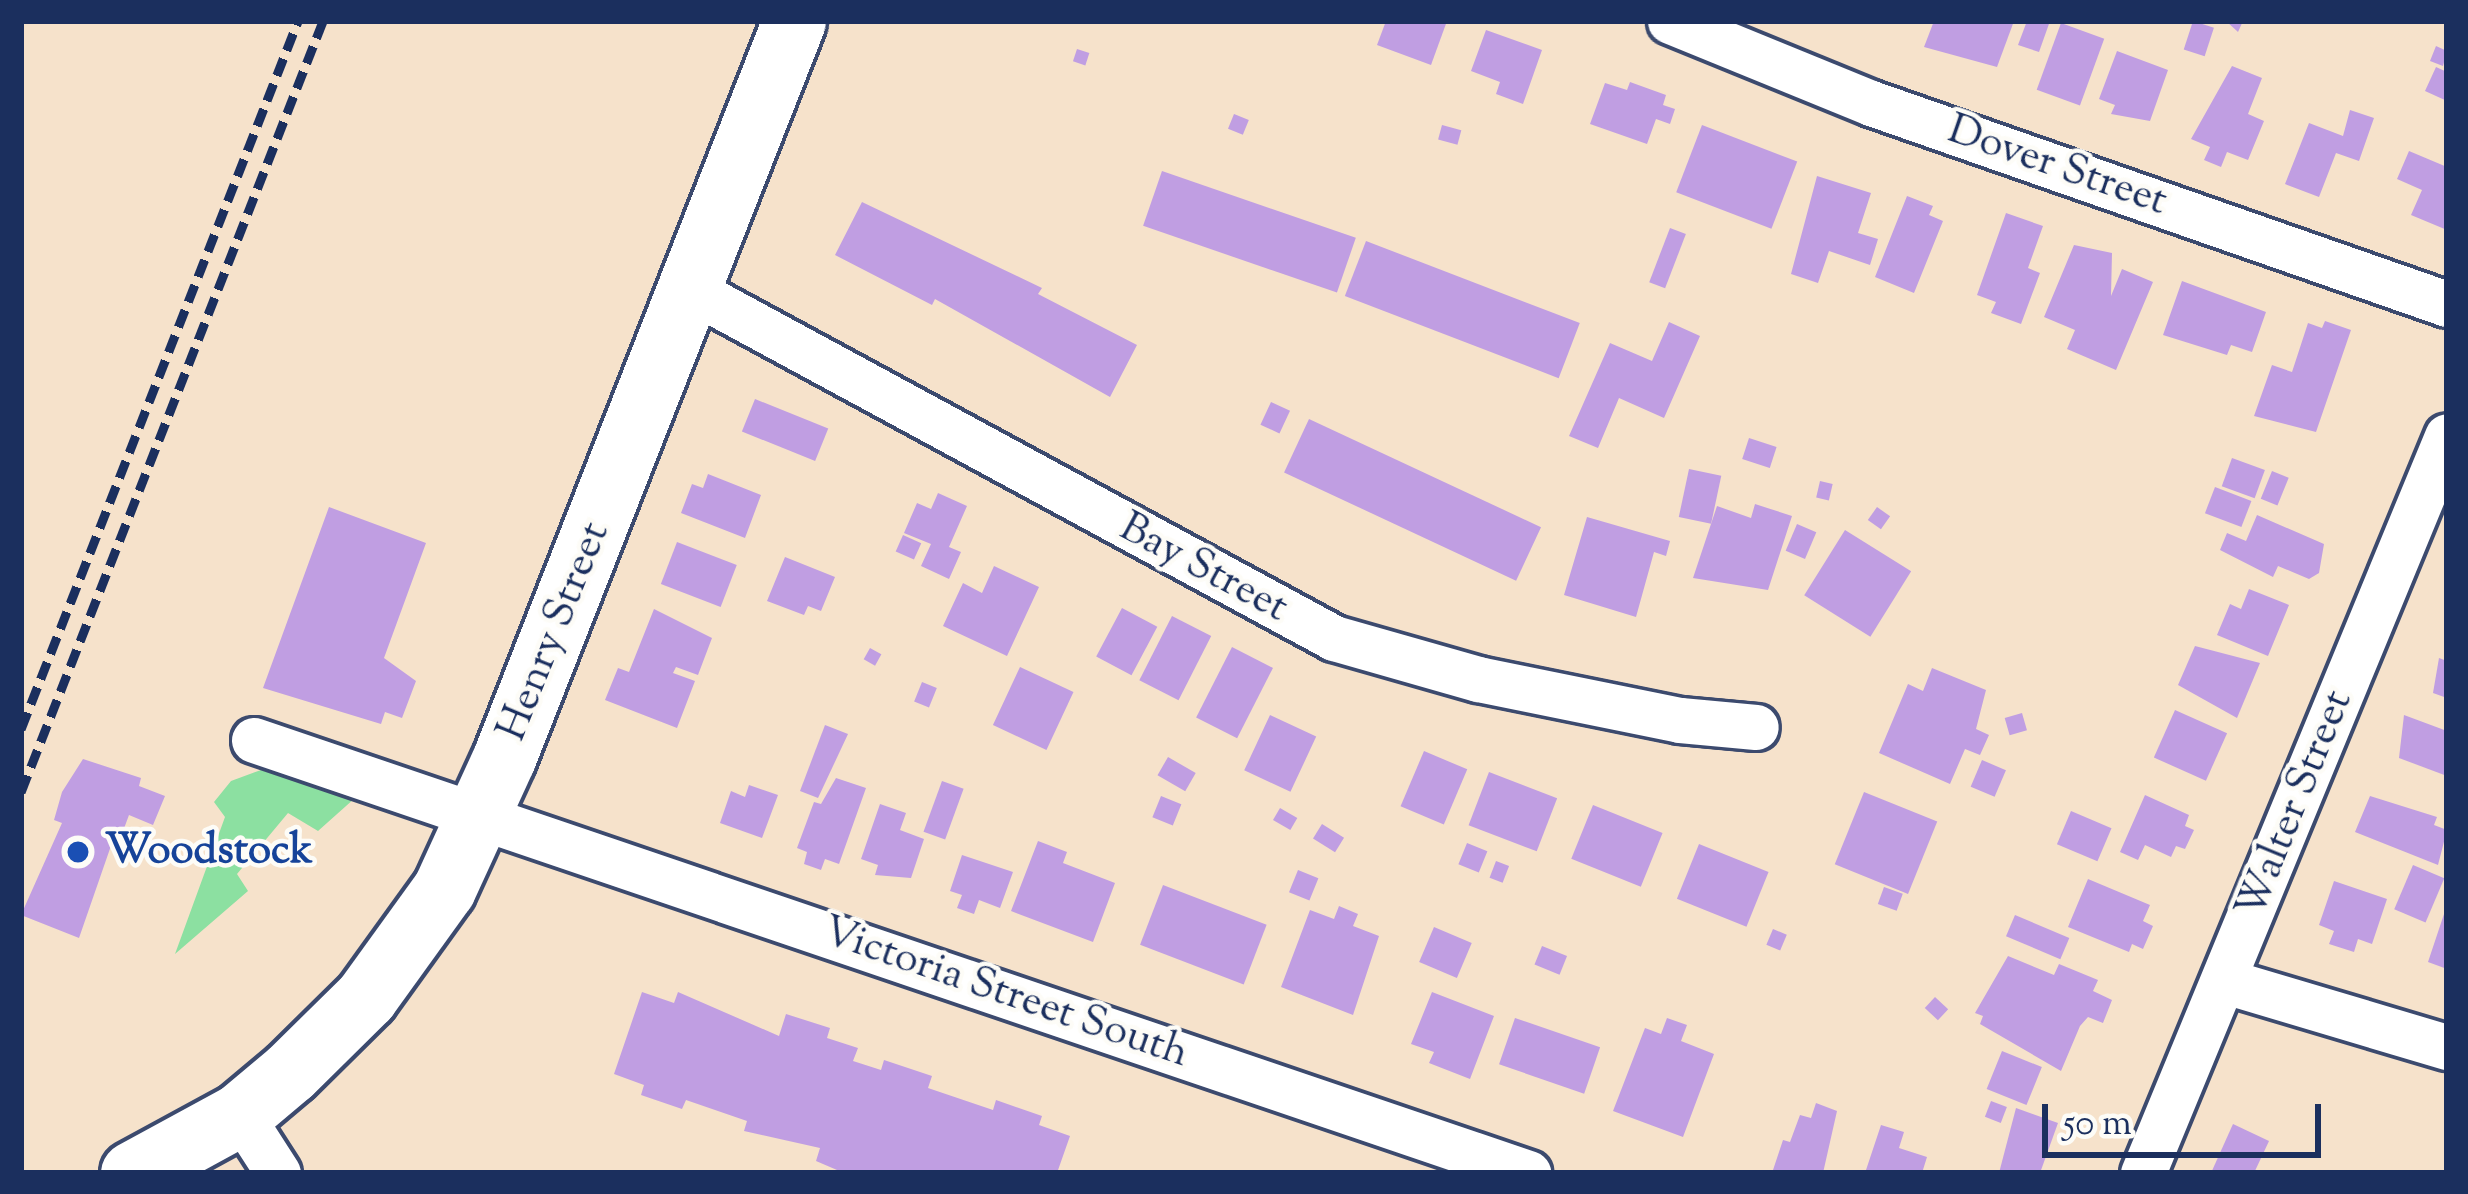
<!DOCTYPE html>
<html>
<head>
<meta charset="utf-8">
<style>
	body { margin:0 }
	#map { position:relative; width:2468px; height:1194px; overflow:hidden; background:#f6e2cb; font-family:"Sorts Mill Goudy",serif }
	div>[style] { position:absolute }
	.green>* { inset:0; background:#8ce0a1 }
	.building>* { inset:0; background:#c09ee2; transform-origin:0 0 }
	.roads { filter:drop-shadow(3px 0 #3c4a6e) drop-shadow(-3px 0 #3c4a6e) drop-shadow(0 3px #3c4a6e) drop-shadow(0 -3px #3c4a6e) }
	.street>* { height:45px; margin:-22.5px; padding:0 22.5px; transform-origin:22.5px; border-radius:22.5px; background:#fff }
	.secondary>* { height:63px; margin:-31.5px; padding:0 31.5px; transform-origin:31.5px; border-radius:31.5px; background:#fff }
	.rail>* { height:9px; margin-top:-4.5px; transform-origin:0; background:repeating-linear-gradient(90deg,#1b2f5e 0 18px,transparent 0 27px) }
	.dots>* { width:33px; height:33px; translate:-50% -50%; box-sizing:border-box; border:6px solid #fdfcf7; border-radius:50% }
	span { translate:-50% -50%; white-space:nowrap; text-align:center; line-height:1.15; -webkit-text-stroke:9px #fdfcf7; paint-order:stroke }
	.street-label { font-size:42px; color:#1b2f5e }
	.transit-label { font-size:42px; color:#164399; font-weight:700 }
	.left { translate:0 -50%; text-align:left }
	.frame { position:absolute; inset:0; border:24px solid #1b2f5e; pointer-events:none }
	.scale { position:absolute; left:2042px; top:1104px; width:279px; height:54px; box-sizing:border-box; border:6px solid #1b2f5e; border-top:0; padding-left:15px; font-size:36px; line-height:42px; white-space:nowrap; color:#1b2f5e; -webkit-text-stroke:9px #fdfcf7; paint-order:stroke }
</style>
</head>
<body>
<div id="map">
	<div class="green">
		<div style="clip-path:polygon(261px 770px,355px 798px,318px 831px,288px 813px,237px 874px,248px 891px,175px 954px,225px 817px,214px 802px,231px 781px)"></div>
	</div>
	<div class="building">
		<div style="clip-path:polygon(1386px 21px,1447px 21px,1431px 65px,1377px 45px)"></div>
		<div style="clip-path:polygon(1934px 21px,2014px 21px,1997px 67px,1924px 47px)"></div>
		<div style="clip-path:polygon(2027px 21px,2050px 21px,2039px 52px,2018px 45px)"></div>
		<div style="left:2193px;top:21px;width:22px;height:30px;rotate:18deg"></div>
		<div style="clip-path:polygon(2226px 21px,2243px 21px,2238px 32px)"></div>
		<div style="left:2061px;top:23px;width:46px;height:71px;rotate:20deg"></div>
		<div style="clip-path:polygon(1486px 30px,1542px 50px,1523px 104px,1496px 94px,1500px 82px,1471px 71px)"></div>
		<div style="clip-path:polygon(2436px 46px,2447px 51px,2443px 66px,2430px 61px)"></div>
		<div style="left:1077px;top:49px;width:13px;height:13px;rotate:18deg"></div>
		<div style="clip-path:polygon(2117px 51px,2168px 70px,2150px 121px,2111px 114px,2115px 105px,2099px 99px)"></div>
		<div style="clip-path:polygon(2232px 66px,2262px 78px,2248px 114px,2264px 121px,2248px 160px,2227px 152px,2221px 167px,2204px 160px,2210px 147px,2191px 139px)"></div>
		<div style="clip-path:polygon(2436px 67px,2447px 72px,2447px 101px,2425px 91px)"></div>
		<div style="clip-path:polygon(1630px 82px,1666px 95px,1663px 105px,1675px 109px,1670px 124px,1656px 119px,1647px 144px,1590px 124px,1605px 83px,1627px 90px)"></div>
		<div style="clip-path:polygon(2350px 110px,2374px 118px,2359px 161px,2336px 153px,2319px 197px,2285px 184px,2309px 123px,2343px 136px)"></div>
		<div style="left:1234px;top:114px;width:16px;height:16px;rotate:22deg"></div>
		<div style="left:1442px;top:125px;width:20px;height:15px;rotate:15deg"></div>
		<div style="left:1702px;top:125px;width:102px;height:72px;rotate:21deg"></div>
		<div style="clip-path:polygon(2409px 151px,2447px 167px,2447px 230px,2411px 215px,2422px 190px,2397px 179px)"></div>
		<div style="left:1162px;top:171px;width:205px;height:58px;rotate:19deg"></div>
		<div style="clip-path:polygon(1817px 176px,1871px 193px,1858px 233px,1878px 239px,1870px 265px,1829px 251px,1818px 283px,1791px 274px)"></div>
		<div style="clip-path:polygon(1907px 196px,1933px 206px,1929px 215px,1943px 221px,1914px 293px,1875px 277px)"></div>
		<div style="clip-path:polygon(862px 202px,1042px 288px,1038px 294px,1137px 345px,1110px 397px,935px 299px,932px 305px,835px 255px)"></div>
		<div style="clip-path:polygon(2006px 213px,2043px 226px,2028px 268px,2040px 273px,2021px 324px,1991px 313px,1996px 302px,1977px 295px)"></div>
		<div style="left:1670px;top:228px;width:17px;height:58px;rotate:21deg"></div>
		<div style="left:1366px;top:241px;width:229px;height:59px;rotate:21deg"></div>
		<div style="clip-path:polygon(2074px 245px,2112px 253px,2111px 296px,2122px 269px,2153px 282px,2116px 370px,2067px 349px,2075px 330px,2044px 317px)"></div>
		<div style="clip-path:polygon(2182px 281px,2266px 312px,2252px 352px,2231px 345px,2227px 355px,2163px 335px)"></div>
		<div style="clip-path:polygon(2325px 321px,2351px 330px,2316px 432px,2254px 416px,2272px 365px,2292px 372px,2308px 323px,2322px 328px)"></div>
		<div style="clip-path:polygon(1669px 322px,1700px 336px,1664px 418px,1619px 398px,1598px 448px,1569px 436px,1610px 343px,1652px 361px)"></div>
		<div style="left:755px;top:399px;width:79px;height:35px;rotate:22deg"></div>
		<div style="left:1271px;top:402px;width:21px;height:25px;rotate:25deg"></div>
		<div style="left:1309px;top:419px;width:256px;height:59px;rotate:25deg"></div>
		<div style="left:1749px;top:438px;width:29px;height:22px;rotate:18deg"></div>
		<div style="left:2232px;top:458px;width:35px;height:30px;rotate:20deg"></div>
		<div style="left:1689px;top:469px;width:33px;height:49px;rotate:12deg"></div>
		<div style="left:2272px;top:471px;width:18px;height:30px;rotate:22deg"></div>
		<div style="clip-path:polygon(708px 474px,761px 495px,745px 538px,681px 513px,692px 484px,703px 488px)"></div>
		<div style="left:1820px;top:481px;width:13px;height:17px;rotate:13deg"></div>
		<div style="left:2215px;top:487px;width:39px;height:28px;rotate:21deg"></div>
		<div style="clip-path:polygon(938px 493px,967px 506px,949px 547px,961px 552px,949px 579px,921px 566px,931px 544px,904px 533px,917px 503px,931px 509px)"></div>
		<div style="clip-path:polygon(1755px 504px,1792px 516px,1768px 590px,1693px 578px,1717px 506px,1751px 518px)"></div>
		<div style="clip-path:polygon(329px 507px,426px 543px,384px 658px,416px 681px,402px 718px,385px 712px,381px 724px,263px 688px)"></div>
		<div style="left:1877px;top:507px;width:16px;height:16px;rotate:35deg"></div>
		<div style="clip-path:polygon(2257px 515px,2324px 544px,2319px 573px,2309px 579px,2278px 566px,2273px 577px,2220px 550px,2227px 533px,2246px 541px)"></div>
		<div style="clip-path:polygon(1587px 517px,1670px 541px,1666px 556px,1654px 552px,1636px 617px,1564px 595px)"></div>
		<div style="left:1797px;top:524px;width:21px;height:29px;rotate:23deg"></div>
		<div style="left:1845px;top:530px;width:78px;height:77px;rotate:32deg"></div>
		<div style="left:903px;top:535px;width:20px;height:18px;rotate:24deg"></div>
		<div style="left:677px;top:542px;width:64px;height:45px;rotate:21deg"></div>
		<div style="clip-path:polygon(785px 557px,835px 577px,821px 611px,808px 606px,804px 615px,767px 601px)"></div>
		<div style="clip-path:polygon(994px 566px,1039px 587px,1007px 656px,943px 626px,963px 583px,982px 593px)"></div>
		<div style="clip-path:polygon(2249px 589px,2289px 605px,2268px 656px,2217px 635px,2230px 604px,2241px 609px)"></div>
		<div style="left:1122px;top:608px;width:40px;height:55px;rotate:28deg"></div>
		<div style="clip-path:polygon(654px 609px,712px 638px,698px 675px,676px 667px,673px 673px,695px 681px,677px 728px,605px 700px,618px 668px,629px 672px)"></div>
		<div style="left:1172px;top:616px;width:44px;height:72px;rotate:27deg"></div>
		<div style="clip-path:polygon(2195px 646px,2260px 663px,2237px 718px,2178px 685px)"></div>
		<div style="left:1232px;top:647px;width:46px;height:79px;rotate:27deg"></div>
		<div style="left:870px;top:648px;width:13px;height:13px;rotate:29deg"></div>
		<div style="clip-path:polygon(2439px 658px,2447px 661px,2447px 698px,2433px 693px)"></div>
		<div style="left:1020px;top:667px;width:59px;height:64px;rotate:25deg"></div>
		<div style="clip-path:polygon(1932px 668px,1986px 690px,1976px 729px,1989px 735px,1980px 755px,1965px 749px,1950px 784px,1879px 753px,1908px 684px,1923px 691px)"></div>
		<div style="left:922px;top:682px;width:16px;height:21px;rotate:22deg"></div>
		<div style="left:2175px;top:710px;width:57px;height:52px;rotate:24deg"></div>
		<div style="left:2022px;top:713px;width:18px;height:18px;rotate:74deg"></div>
		<div style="left:1270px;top:715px;width:51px;height:61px;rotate:25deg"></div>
		<div style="clip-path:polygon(2404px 715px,2447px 731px,2447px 776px,2399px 758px)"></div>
		<div style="clip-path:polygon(825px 725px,848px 734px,818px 798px,800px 791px)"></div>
		<div style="left:1424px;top:751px;width:47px;height:60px;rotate:23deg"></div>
		<div style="left:1168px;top:757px;width:32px;height:21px;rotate:30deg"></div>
		<div style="clip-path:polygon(83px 759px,141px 778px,139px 786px,165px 796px,153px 825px,129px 815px,119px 842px,113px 840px,79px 938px,21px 915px,62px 823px,54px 820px,62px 792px)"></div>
		<div style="left:1982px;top:760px;width:26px;height:29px;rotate:23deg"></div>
		<div style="left:1489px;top:772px;width:73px;height:57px;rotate:21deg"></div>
		<div style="clip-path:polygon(836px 778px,866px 788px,839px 864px,825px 859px,821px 870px,804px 864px,807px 852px,797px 848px,814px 802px,821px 804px)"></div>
		<div style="left:942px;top:781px;width:23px;height:54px;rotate:20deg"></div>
		<div style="clip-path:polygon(749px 785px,778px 795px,762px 838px,720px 823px,731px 791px,745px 797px)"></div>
		<div style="left:1864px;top:792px;width:79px;height:78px;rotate:22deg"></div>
		<div style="clip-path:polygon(2145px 795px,2189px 815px,2185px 826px,2194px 830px,2185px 849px,2176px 846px,2171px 857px,2145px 845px,2138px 860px,2120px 852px)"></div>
		<div style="left:1161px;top:796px;width:22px;height:23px;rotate:22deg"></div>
		<div style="clip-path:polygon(2370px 796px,2437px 817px,2434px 825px,2447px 830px,2438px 865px,2355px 832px)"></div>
		<div style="clip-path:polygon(880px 804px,906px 813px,900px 830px,924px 839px,911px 878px,875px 875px,878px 865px,861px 859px)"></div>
		<div style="left:1593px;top:805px;width:75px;height:58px;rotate:22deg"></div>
		<div style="left:1280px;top:808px;width:20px;height:14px;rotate:30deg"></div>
		<div style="left:2071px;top:811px;width:44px;height:36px;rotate:23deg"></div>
		<div style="left:1322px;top:824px;width:26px;height:17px;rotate:32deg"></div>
		<div style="clip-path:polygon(1038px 841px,1067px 852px,1063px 863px,1115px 883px,1093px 942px,1011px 911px)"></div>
		<div style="left:1467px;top:843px;width:22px;height:23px;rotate:22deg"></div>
		<div style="left:1699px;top:844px;width:75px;height:59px;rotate:22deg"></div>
		<div style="clip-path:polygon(962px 855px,1013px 872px,1000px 908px,979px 900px,974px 914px,957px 908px,962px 895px,950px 891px)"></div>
		<div style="left:1496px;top:861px;width:14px;height:18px;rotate:21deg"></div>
		<div style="left:2413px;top:865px;width:34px;height:48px;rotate:23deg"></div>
		<div style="left:1298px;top:870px;width:22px;height:24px;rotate:22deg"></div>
		<div style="clip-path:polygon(2088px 879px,2150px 905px,2143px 921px,2153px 926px,2143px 949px,2132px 944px,2129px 952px,2068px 927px)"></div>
		<div style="clip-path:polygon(2334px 881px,2387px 899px,2372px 944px,2358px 939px,2354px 952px,2329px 944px,2334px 931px,2319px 925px)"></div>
		<div style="left:1163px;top:885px;width:111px;height:64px;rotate:21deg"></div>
		<div style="left:1884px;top:887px;width:20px;height:18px;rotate:20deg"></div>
		<div style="clip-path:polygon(1339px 906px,1358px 914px,1353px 926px,1379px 936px,1353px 1015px,1281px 987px,1310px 910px,1334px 919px)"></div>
		<div style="clip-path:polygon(2446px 908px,2447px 908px,2447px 969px,2428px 962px)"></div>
		<div style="left:2015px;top:915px;width:59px;height:23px;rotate:23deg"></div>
		<div style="left:1434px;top:927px;width:41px;height:38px;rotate:23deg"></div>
		<div style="left:1773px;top:929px;width:15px;height:17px;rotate:23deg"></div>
		<div style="left:1542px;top:946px;width:27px;height:20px;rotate:22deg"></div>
		<div style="clip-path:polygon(2008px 956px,2054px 975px,2059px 964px,2098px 980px,2093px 991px,2112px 1000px,2103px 1023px,2088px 1017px,2080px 1026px,2061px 1071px,1980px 1024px,1983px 1016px,1975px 1013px)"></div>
		<div style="clip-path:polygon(642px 992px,674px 1003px,678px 992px,779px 1036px,786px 1014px,830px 1028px,827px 1038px,858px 1048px,853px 1061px,881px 1070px,884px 1060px,932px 1076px,928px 1088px,993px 1110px,996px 1100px,1042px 1116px,1039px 1125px,1070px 1136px,1057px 1173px,844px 1173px,816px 1161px,820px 1148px,744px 1131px,747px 1121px,686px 1100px,682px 1109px,641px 1095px,644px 1085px,614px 1074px)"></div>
		<div style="clip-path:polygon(1432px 992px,1494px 1016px,1470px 1079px,1429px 1063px,1434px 1052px,1411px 1044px)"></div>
		<div style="left:1935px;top:997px;width:18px;height:15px;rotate:43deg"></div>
		<div style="left:1515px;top:1018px;width:90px;height:49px;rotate:19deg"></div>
		<div style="clip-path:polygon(1667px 1018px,1687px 1025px,1681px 1041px,1714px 1054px,1683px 1137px,1613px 1111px,1645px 1028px,1661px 1034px)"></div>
		<div style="left:2002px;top:1051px;width:43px;height:41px;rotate:22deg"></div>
		<div style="left:1991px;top:1101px;width:17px;height:17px;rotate:21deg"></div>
		<div style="clip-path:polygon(1816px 1103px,1837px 1111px,1823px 1173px,1772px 1173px,1783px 1140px,1790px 1142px,1800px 1115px,1811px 1118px)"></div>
		<div style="clip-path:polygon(2016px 1108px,2058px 1123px,2040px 1173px,1999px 1173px)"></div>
		<div style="clip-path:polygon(2233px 1124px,2269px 1141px,2254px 1173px,2211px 1173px)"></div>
		<div style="clip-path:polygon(1881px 1125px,1904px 1132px,1899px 1148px,1927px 1157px,1922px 1173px,1865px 1173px)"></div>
	</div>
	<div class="roads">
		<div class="street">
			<div style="left:1670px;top:21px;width:217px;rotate:22.2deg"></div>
			<div style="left:1871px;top:103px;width:610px;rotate:19.24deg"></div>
			<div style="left:693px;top:291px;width:729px;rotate:28.43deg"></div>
			<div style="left:1334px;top:638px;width:150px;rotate:15.9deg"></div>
			<div style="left:1478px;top:679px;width:206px;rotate:11.5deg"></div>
			<div style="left:1680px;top:720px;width:76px;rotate:5.3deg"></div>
			<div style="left:254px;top:740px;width:1346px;rotate:18.77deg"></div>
			<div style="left:2225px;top:981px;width:232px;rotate:16.6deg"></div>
			<div style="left:240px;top:1114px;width:70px;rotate:57.2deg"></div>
			<div style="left:2143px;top:1173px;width:797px;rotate:-67.58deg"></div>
		</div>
		<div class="secondary">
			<div style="left:132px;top:1173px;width:123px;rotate:-28.6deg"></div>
			<div style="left:240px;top:1114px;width:65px;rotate:-40deg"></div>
			<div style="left:290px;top:1072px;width:107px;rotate:-44.6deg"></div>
			<div style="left:366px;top:997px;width:133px;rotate:-54.2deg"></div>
			<div style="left:444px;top:889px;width:144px;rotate:-65.4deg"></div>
			<div style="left:504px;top:758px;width:792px;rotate:-68.52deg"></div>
		</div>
	</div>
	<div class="rail">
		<div style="left:21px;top:729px;width:760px;rotate:-68.63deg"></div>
		<div style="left:21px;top:792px;width:828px;rotate:-68.61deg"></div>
	</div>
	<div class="dots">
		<div style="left:78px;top:852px;background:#1a4fb4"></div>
	</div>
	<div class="street-label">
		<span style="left:2057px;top:167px;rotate:19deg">Dover Street</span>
		<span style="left:1203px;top:569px;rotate:28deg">Bay Street</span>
		<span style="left:555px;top:632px;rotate:-68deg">Henry Street</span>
		<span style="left:2296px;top:805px;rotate:-68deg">Walter Street</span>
		<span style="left:1005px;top:994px;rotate:19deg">Victoria Street South</span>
	</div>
	<div class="transit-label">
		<span class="left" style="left:105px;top:852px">Woodstock</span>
	</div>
	<div class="frame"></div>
	<div class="scale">50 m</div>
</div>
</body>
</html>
